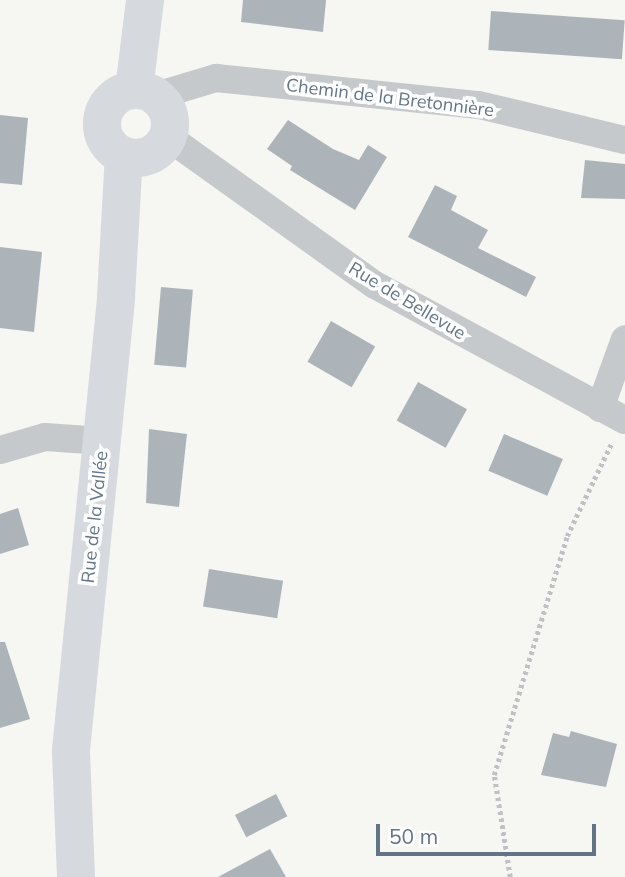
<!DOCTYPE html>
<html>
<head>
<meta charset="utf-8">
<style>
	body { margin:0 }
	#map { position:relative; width:625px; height:877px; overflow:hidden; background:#f6f6f2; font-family:Mulish,sans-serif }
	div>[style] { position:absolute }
	.building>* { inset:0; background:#acb4ba; transform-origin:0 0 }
	.path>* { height:4.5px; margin-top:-2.25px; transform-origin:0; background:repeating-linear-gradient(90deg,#bfc1c3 0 3.5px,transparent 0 7px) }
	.street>* { height:28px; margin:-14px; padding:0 14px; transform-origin:14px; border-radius:14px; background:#c5c9cc }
	.secondary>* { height:38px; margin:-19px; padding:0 19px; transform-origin:19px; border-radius:19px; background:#d6dadf }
	.secondary>.ring { margin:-19px; padding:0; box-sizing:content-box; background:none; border:38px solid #d6dadf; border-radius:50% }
	span { translate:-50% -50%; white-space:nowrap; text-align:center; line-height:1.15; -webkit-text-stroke:7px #fff; paint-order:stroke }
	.street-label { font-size:18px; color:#637486 }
	.scale { position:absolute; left:376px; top:824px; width:220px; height:32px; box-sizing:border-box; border:4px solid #637486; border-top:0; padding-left:9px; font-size:21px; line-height:24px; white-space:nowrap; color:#637486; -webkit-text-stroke:5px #fff; paint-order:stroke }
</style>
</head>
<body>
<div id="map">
	<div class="building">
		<div style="clip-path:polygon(243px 0,326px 0,323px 32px,241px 22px)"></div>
		<div style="left:491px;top:11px;width:134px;height:39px;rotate:4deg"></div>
		<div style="clip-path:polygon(0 115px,28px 118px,22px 185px,0 183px)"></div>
		<div style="clip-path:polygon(288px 120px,333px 149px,359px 160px,368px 145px,387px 157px,355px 210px,290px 170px,292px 166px,267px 149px)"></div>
		<div style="clip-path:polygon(585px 160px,625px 164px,625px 199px,581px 198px)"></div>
		<div style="clip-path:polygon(435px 185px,457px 196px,451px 210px,488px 230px,478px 248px,536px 277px,526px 297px,408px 237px)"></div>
		<div style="clip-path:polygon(0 247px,42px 252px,34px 332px,0 328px)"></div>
		<div style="left:161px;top:287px;width:32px;height:78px;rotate:5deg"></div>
		<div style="left:331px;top:321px;width:51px;height:47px;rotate:30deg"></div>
		<div style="left:418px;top:382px;width:56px;height:44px;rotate:29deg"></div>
		<div style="clip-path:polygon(149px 429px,187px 434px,179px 507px,146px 503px)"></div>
		<div style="left:504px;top:434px;width:64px;height:40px;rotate:23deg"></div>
		<div style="clip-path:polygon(18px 508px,29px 545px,0 554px,0 514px)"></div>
		<div style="left:209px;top:569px;width:75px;height:38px;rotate:9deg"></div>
		<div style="clip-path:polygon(0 642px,5px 642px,30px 719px,0 728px)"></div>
		<div style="clip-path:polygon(571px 731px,617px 744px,606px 787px,541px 775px,553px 733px,569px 737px)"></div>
		<div style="left:276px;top:794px;width:25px;height:46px;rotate:63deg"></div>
		<div style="clip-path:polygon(270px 849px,286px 877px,218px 877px)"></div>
	</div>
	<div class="path">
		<div style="left:510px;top:877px;width:103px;rotate:-98.9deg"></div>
		<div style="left:494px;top:775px;width:250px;rotate:-73deg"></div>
		<div style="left:567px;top:536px;width:104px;rotate:-64.4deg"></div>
	</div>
	<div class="street">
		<div style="left:156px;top:96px;width:63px;rotate:-16.7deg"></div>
		<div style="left:216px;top:78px;width:264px;rotate:5.9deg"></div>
		<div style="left:479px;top:105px;width:150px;rotate:13.5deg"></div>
		<div style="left:168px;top:137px;width:254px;rotate:35.6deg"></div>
		<div style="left:375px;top:285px;width:284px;rotate:28.4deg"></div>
		<div style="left:600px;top:408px;width:73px;rotate:-70.1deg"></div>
		<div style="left:0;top:450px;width:47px;rotate:-16.1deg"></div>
		<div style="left:45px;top:437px;width:58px;rotate:3.9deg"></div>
	</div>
	<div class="secondary">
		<div style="left:134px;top:90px;width:91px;rotate:-83deg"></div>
		<div class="ring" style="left:102px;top:90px;width:30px;height:30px"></div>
		<div style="left:76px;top:877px;width:127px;rotate:-92.3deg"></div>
		<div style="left:71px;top:750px;width:455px;rotate:-84.3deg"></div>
		<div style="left:116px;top:297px;width:141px;rotate:-86.8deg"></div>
	</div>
	<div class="street-label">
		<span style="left:390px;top:98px;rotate:7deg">Chemin de la Bretonnière</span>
		<span style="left:407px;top:301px;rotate:31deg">Rue de Bellevue</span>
		<span style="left:95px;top:517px;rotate:-84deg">Rue de la Vallée</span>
	</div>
	<div class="scale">50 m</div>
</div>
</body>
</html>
